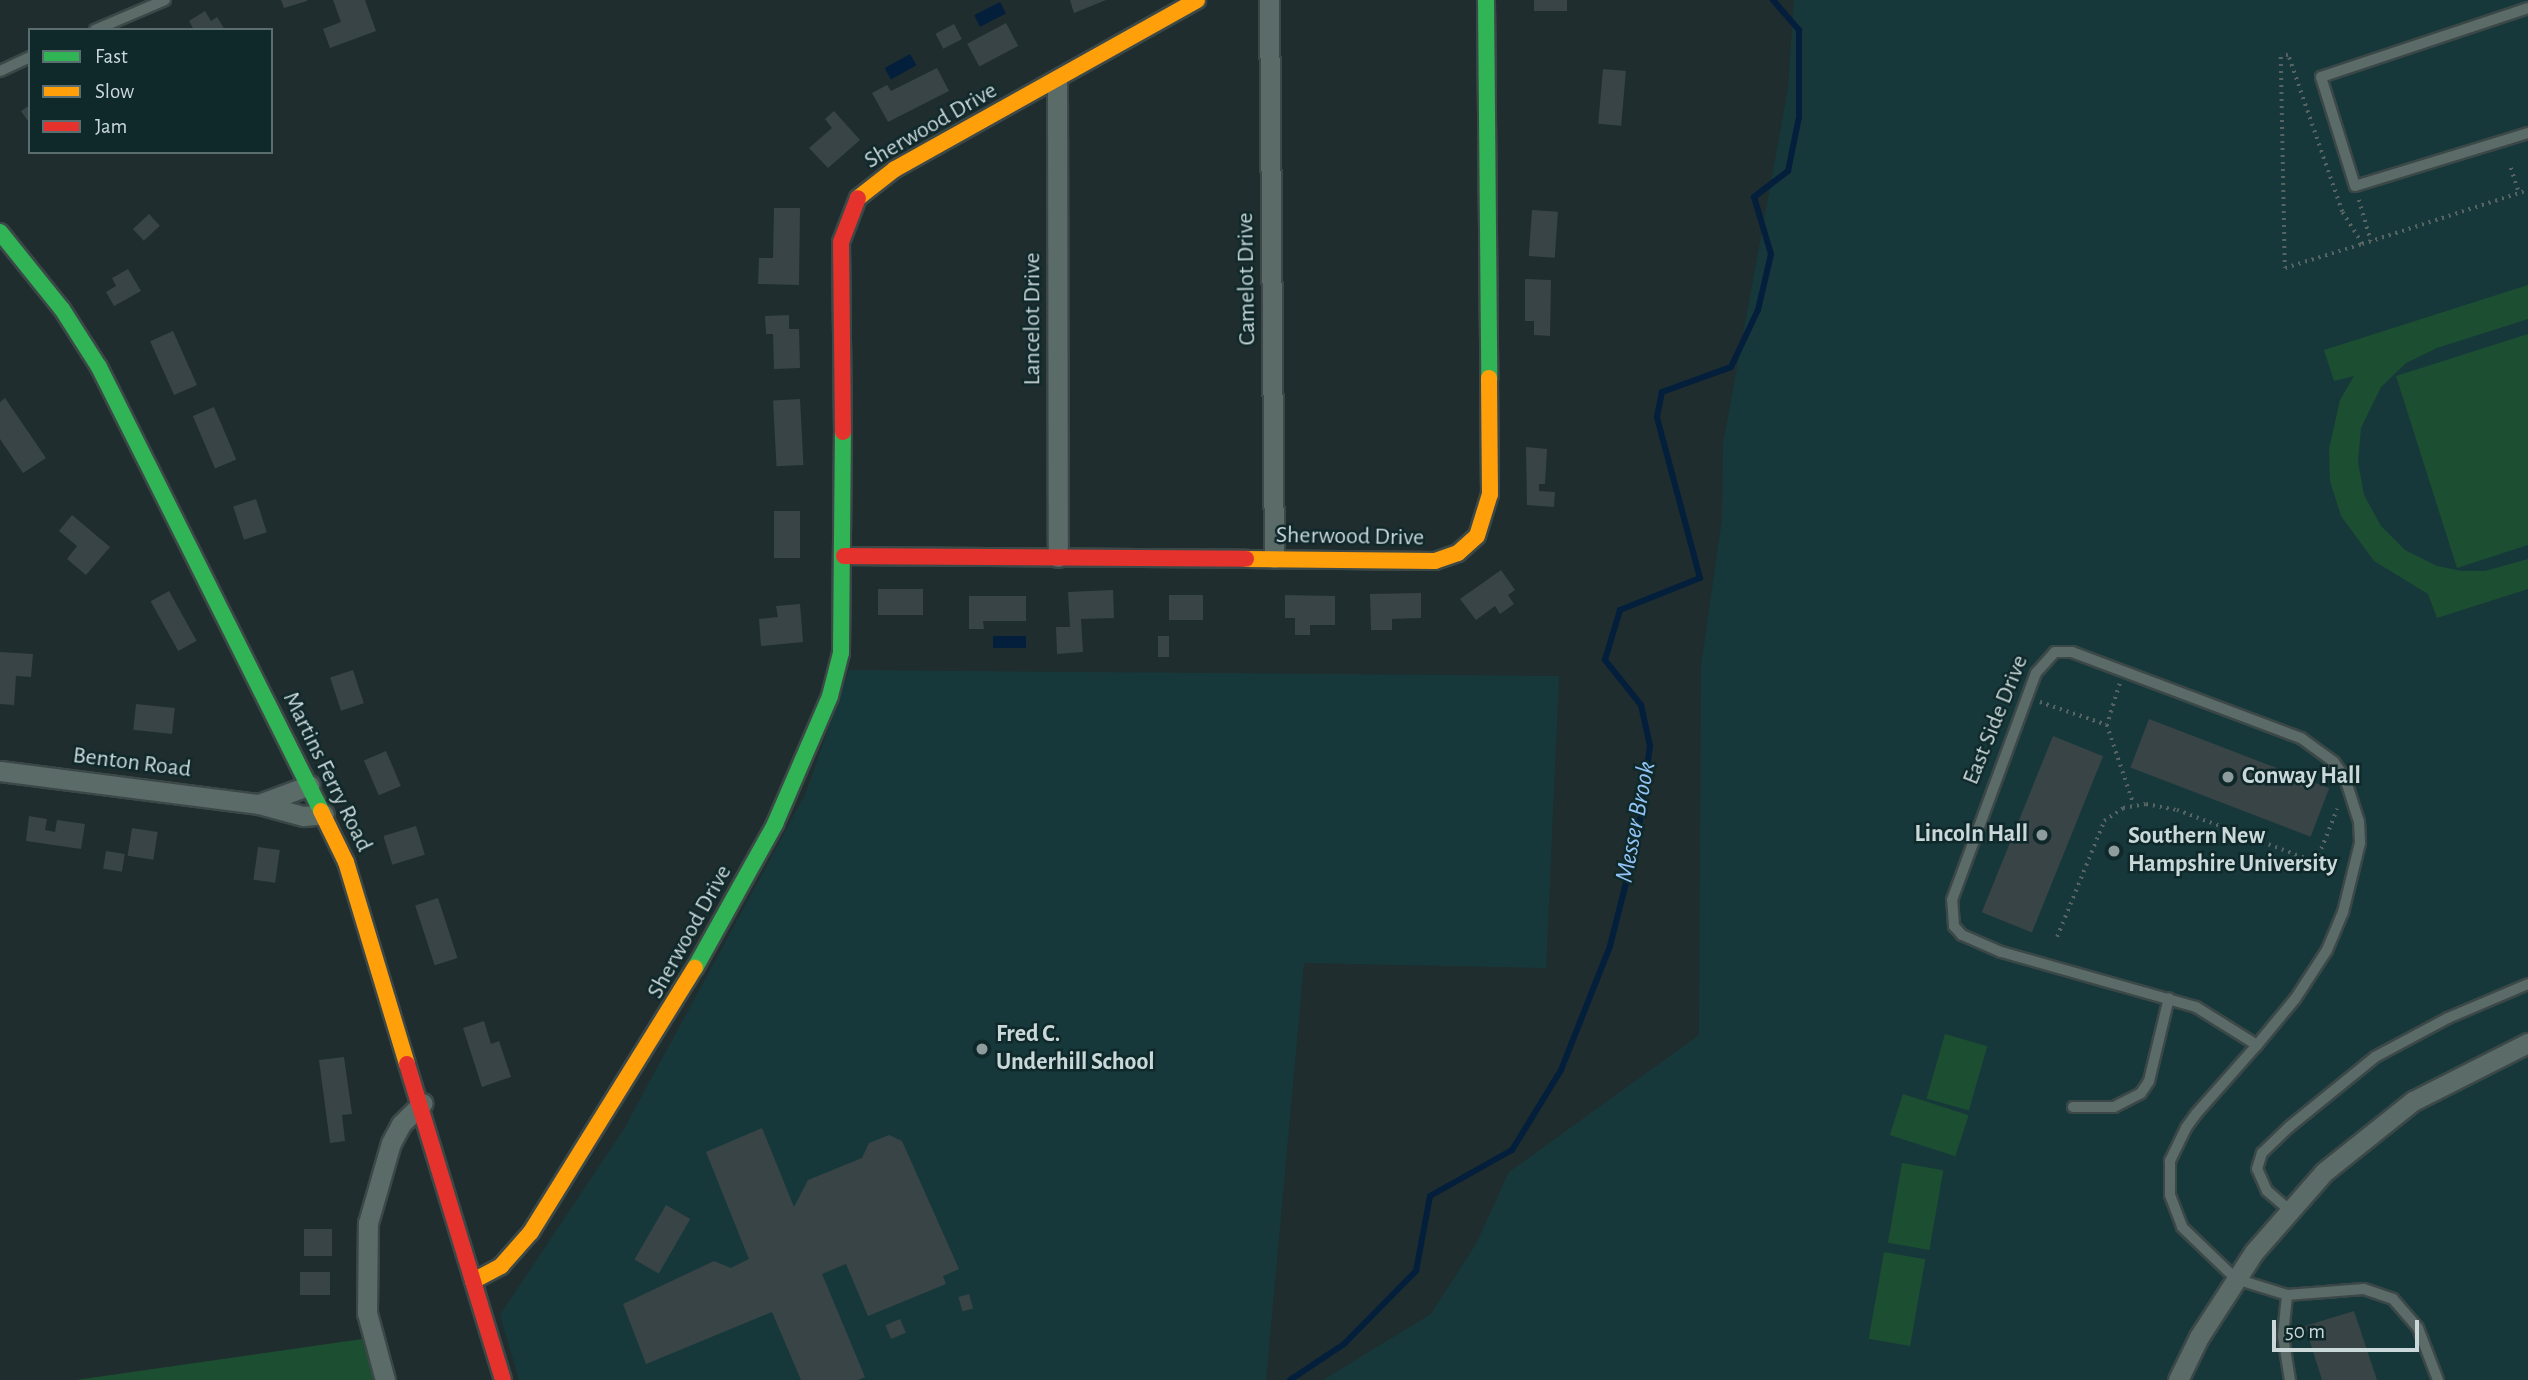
<!DOCTYPE html>
<html>
<head>
<meta charset="utf-8">
<style>
	body { margin:0 }
	#map { position:relative; width:2528px; height:1380px; overflow:hidden; background:#1f2d2e; font-family:"Alegreya Sans",sans-serif }
	div>[style] { position:absolute }
	.built>* { inset:0; background:#17383b }
	.green>* { inset:0; background:#1c4e31; transform-origin:0 0 }
	.water>* { inset:0; background:#031f3c; transform-origin:0 0 }
	.stream>* { height:6px; margin:-3px; padding:0 3px; transform-origin:3px; border-radius:3px; background:#031f3c }
	.building>* { inset:0; background:#394446; transform-origin:0 0 }
	.path>* { height:3.5px; margin-top:-1.75px; transform-origin:0; background:repeating-linear-gradient(90deg,#586463 0 2px,transparent 0 7px) }
	.roads { filter:drop-shadow(2px 0 #3c4848) drop-shadow(-2px 0 #3c4848) drop-shadow(0 2px #3c4848) drop-shadow(0 -2px #3c4848) }
	.lane>* { height:10px; margin:-5px; padding:0 5px; transform-origin:5px; border-radius:5px; background:#5b6b68 }
	.street>* { height:19px; margin:-9.5px; padding:0 9.5px; transform-origin:9.5px; border-radius:9.5px; background:#5b6b68 }
	.fast>* { height:16px; margin:-8px; padding:0 8px; transform-origin:8px; border-radius:8px; background:#30b455 }
	.slow>* { height:16px; margin:-8px; padding:0 8px; transform-origin:8px; border-radius:8px; background:#ff9f0a }
	.jam>* { height:16px; margin:-8px; padding:0 8px; transform-origin:8px; border-radius:8px; background:#e5322d }
	.dots>* { width:19px; height:19px; translate:-50% -50%; box-sizing:border-box; border:4px solid #0f282a; border-radius:50% }
	span { translate:-50% -50%; white-space:nowrap; text-align:center; line-height:1.15; -webkit-text-stroke:5px #0f282a; paint-order:stroke }
	.street-label { font-size:24px; color:#cad8d9 }
	.poi-label { font-size:24px; color:#cad8d9; font-weight:700 }
	.left { translate:0 -50%; text-align:left }
	.right { translate:-100% -50%; text-align:right }
	.water-label { font-size:26px; color:#92c3f5; font-style:italic }
	.legend { position:absolute; left:28px; top:28px; width:245px; height:126px; box-sizing:border-box; background:#0f282a; border:2px solid #5a6e70; margin:0; padding:9px 12px; list-style:none; font-size:21px; color:#cad8d9 }
	.legend li { display:flex; align-items:center; gap:14px; height:35px }
	.legend b { width:35px; border:2px solid #5a6e70 }
	.scale { position:absolute; left:2272px; top:1320px; width:147px; height:32px; box-sizing:border-box; border:4px solid #cad8d9; border-top:0; padding-left:9px; font-size:21px; line-height:24px; white-space:nowrap; color:#cad8d9; -webkit-text-stroke:5px #0f282a; paint-order:stroke }
</style>
</head>
<body>
<div id="map">
	<div class="built">
		<div style="clip-path:polygon(1794px 0,2528px 0,2528px 1380px,1323px 1380px,1431px 1314px,1476px 1244px,1509px 1172px,1699px 1035px,1701px 666px,1722px 519px,1723px 444px,1788px 89px)"></div>
		<div style="clip-path:polygon(849px 670px,1559px 676px,1546px 968px,1304px 963px,1266px 1380px,519px 1380px,500px 1315px,624px 1129px,805px 795px)"></div>
	</div>
	<div class="green">
		<div style="clip-path:polygon(2528px 285px,2528px 319px,2437px 348px,2406px 363px,2381px 387px,2361px 428px,2358px 462px,2364px 495px,2381px 526px,2405px 550px,2437px 566px,2462px 571px,2485px 571px,2528px 559px,2528px 589px,2437px 618px,2428px 594px,2374px 561px,2341px 516px,2330px 481px,2329px 449px,2340px 400px,2354px 376px,2334px 381px,2324px 350px)"></div>
		<div style="clip-path:polygon(2528px 334px,2528px 545px,2457px 568px,2396px 376px)"></div>
		<div style="left:1945px;top:1034px;width:44px;height:67px;rotate:16deg"></div>
		<div style="left:1903px;top:1094px;width:69px;height:43px;rotate:18deg"></div>
		<div style="left:1902px;top:1163px;width:42px;height:81px;rotate:10deg"></div>
		<div style="left:1884px;top:1252px;width:42px;height:88px;rotate:10deg"></div>
		<div style="clip-path:polygon(362px 1339px,374px 1380px,76px 1380px)"></div>
	</div>
	<div class="water">
		<div style="left:1000px;top:2px;width:13px;height:29px;rotate:63deg"></div>
		<div style="left:910px;top:54px;width:13px;height:29px;rotate:61deg"></div>
		<div style="left:993px;top:636px;width:33px;height:12px"></div>
	</div>
	<div class="stream">
		<div style="left:1290px;top:1380px;width:65px;rotate:-33.7deg"></div>
		<div style="left:1344px;top:1344px;width:103px;rotate:-45.4deg"></div>
		<div style="left:1416px;top:1271px;width:76px;rotate:-79.4deg"></div>
		<div style="left:1430px;top:1196px;width:94px;rotate:-29.3deg"></div>
		<div style="left:1512px;top:1150px;width:94px;rotate:-58.5deg"></div>
		<div style="left:1561px;top:1070px;width:133px;rotate:-68.4deg"></div>
		<div style="left:1610px;top:946px;width:114px;rotate:-75.8deg"></div>
		<div style="left:1638px;top:835px;width:90px;rotate:-82.3deg"></div>
		<div style="left:1650px;top:746px;width:42px;rotate:-102.4deg"></div>
		<div style="left:1641px;top:705px;width:58px;rotate:-128.7deg"></div>
		<div style="left:1605px;top:660px;width:52px;rotate:-73.3deg"></div>
		<div style="left:1620px;top:610px;width:86px;rotate:-21.8deg"></div>
		<div style="left:1700px;top:578px;width:167px;rotate:-105deg"></div>
		<div style="left:1657px;top:417px;width:25px;rotate:-79deg"></div>
		<div style="left:1662px;top:392px;width:73px;rotate:-19.9deg"></div>
		<div style="left:1731px;top:367px;width:63px;rotate:-64.7deg"></div>
		<div style="left:1758px;top:310px;width:57px;rotate:-76.9deg"></div>
		<div style="left:1771px;top:254px;width:59px;rotate:-106.6deg"></div>
		<div style="left:1754px;top:197px;width:43px;rotate:-37.4deg"></div>
		<div style="left:1788px;top:171px;width:55px;rotate:-78.5deg"></div>
		<div style="left:1799px;top:117px;width:87px;rotate:-90deg"></div>
		<div style="left:1799px;top:30px;width:40px;rotate:-131deg"></div>
	</div>
	<div class="building">
		<div style="clip-path:polygon(281px 0,307px 0,307px 1px,284px 8px)"></div>
		<div style="clip-path:polygon(333px 0,365px 0,376px 31px,330px 48px,323px 29px,341px 22px)"></div>
		<div style="clip-path:polygon(1070px 0,1106px 0,1074px 13px)"></div>
		<div style="left:1534px;top:0;width:33px;height:11px"></div>
		<div style="clip-path:polygon(205px 11px,211px 21px,217px 17px,225px 30px,194px 30px,189px 21px)"></div>
		<div style="left:1006px;top:23px;width:26px;height:44px;rotate:62deg"></div>
		<div style="left:954px;top:24px;width:17px;height:21px;rotate:62deg"></div>
		<div style="clip-path:polygon(937px 68px,949px 91px,888px 122px,872px 93px,887px 85px,891px 91px)"></div>
		<div style="left:1603px;top:69px;width:23px;height:55px;rotate:5deg"></div>
		<div style="clip-path:polygon(30px 105px,30px 124px,21px 111px)"></div>
		<div style="clip-path:polygon(834px 111px,860px 140px,828px 168px,809px 148px,832px 128px,825px 119px)"></div>
		<div style="clip-path:polygon(774px 208px,800px 208px,799px 285px,758px 284px,759px 258px,773px 258px)"></div>
		<div style="left:1532px;top:210px;width:26px;height:46px;rotate:4deg"></div>
		<div style="left:149px;top:214px;width:16px;height:22px;rotate:47deg"></div>
		<div style="clip-path:polygon(128px 269px,141px 291px,114px 306px,106px 292px,116px 286px,112px 278px)"></div>
		<div style="clip-path:polygon(1525px 279px,1551px 280px,1550px 336px,1534px 335px,1534px 321px,1525px 321px)"></div>
		<div style="clip-path:polygon(789px 315px,789px 329px,799px 329px,800px 368px,774px 369px,773px 334px,766px 334px,765px 316px)"></div>
		<div style="left:173px;top:331px;width:59px;height:25px;rotate:66deg"></div>
		<div style="clip-path:polygon(5px 398px,46px 458px,23px 473px,0 439px,0 402px)"></div>
		<div style="left:800px;top:399px;width:66px;height:27px;rotate:87deg"></div>
		<div style="left:214px;top:407px;width:57px;height:23px;rotate:67deg"></div>
		<div style="clip-path:polygon(1526px 447px,1547px 449px,1545px 484px,1539px 484px,1539px 491px,1555px 492px,1554px 507px,1527px 505px)"></div>
		<div style="left:256px;top:499px;width:35px;height:24px;rotate:72deg"></div>
		<div style="left:774px;top:511px;width:26px;height:47px"></div>
		<div style="clip-path:polygon(72px 515px,110px 547px,86px 575px,67px 559px,77px 546px,59px 531px)"></div>
		<div style="clip-path:polygon(1501px 570px,1515px 590px,1508px 595px,1514px 604px,1500px 614px,1495px 606px,1476px 620px,1460px 599px)"></div>
		<div style="left:878px;top:589px;width:45px;height:26px"></div>
		<div style="clip-path:polygon(1113px 590px,1114px 618px,1081px 619px,1083px 652px,1057px 654px,1056px 627px,1070px 627px,1068px 592px)"></div>
		<div style="left:169px;top:591px;width:57px;height:21px;rotate:61deg"></div>
		<div style="clip-path:polygon(1421px 593px,1421px 618px,1392px 619px,1392px 630px,1371px 630px,1370px 594px)"></div>
		<div style="left:1169px;top:595px;width:34px;height:25px"></div>
		<div style="clip-path:polygon(1285px 595px,1335px 596px,1335px 625px,1310px 625px,1310px 635px,1295px 635px,1295px 618px,1285px 618px)"></div>
		<div style="clip-path:polygon(969px 596px,1026px 596px,1026px 621px,983px 621px,984px 629px,969px 629px)"></div>
		<div style="clip-path:polygon(800px 604px,803px 642px,761px 646px,759px 619px,778px 617px,776px 606px)"></div>
		<div style="left:1158px;top:636px;width:11px;height:21px"></div>
		<div style="clip-path:polygon(0 652px,33px 654px,31px 677px,16px 676px,14px 705px,0 704px)"></div>
		<div style="left:353px;top:670px;width:35px;height:24px;rotate:72deg"></div>
		<div style="left:136px;top:704px;width:39px;height:26px;rotate:6deg"></div>
		<div style="left:2149px;top:719px;width:193px;height:52px;rotate:21deg"></div>
		<div style="left:2053px;top:736px;width:54px;height:190px;rotate:22deg"></div>
		<div style="left:386px;top:751px;width:38px;height:24px;rotate:67deg"></div>
		<div style="clip-path:polygon(29px 816px,47px 819px,45px 830px,55px 832px,57px 820px,85px 824px,81px 849px,26px 841px)"></div>
		<div style="left:416px;top:826px;width:30px;height:34px;rotate:73deg"></div>
		<div style="left:132px;top:828px;width:26px;height:28px;rotate:9deg"></div>
		<div style="left:258px;top:847px;width:22px;height:33px;rotate:8deg"></div>
		<div style="left:106px;top:851px;width:19px;height:18px;rotate:9deg"></div>
		<div style="left:438px;top:898px;width:63px;height:24px;rotate:72deg"></div>
		<div style="clip-path:polygon(484px 1021px,491px 1044px,499px 1041px,511px 1077px,482px 1087px,463px 1028px)"></div>
		<div style="clip-path:polygon(344px 1057px,352px 1114px,342px 1115px,345px 1141px,330px 1143px,319px 1060px)"></div>
		<div style="clip-path:polygon(762px 1128px,794px 1207px,808px 1180px,862px 1158px,869px 1143px,889px 1135px,902px 1141px,959px 1269px,943px 1276px,946px 1284px,868px 1316px,846px 1264px,822px 1274px,865px 1377px,858px 1380px,801px 1380px,772px 1312px,646px 1364px,623px 1304px,714px 1261px,731px 1268px,749px 1259px,706px 1152px)"></div>
		<div style="left:666px;top:1205px;width:28px;height:63px;rotate:30deg"></div>
		<div style="left:304px;top:1229px;width:28px;height:27px"></div>
		<div style="left:300px;top:1272px;width:30px;height:23px"></div>
		<div style="left:969px;top:1294px;width:15px;height:11px;rotate:74deg"></div>
		<div style="clip-path:polygon(2354px 1311px,2377px 1380px,2322px 1380px,2305px 1326px)"></div>
		<div style="left:900px;top:1319px;width:15px;height:16px;rotate:67deg"></div>
	</div>
	<div class="path">
		<div style="left:2511px;top:168px;width:26px;rotate:72deg"></div>
		<div style="left:2359px;top:200px;width:43px;rotate:73.7deg"></div>
		<div style="left:2362px;top:244px;width:38px;rotate:-122deg"></div>
		<div style="left:2342px;top:212px;width:166px;rotate:-109deg"></div>
		<div style="left:2288px;top:55px;width:7px;rotate:164deg"></div>
		<div style="left:2281px;top:57px;width:211px;rotate:88.9deg"></div>
		<div style="left:2285px;top:268px;width:81px;rotate:-17.3deg"></div>
		<div style="left:2362px;top:244px;width:175px;rotate:-18deg"></div>
		<div style="left:2120px;top:684px;width:43px;rotate:107.6deg"></div>
		<div style="left:2107px;top:725px;width:84px;rotate:71.4deg"></div>
		<div style="left:2040px;top:702px;width:71px;rotate:18.9deg"></div>
		<div style="left:2057px;top:937px;width:125px;rotate:-67.9deg"></div>
		<div style="left:2104px;top:821px;width:23px;rotate:-34deg"></div>
		<div style="left:2123px;top:808px;width:23px;rotate:-10deg"></div>
		<div style="left:2146px;top:804px;width:32px;rotate:11deg"></div>
		<div style="left:2177px;top:810px;width:148px;rotate:20.5deg"></div>
		<div style="left:2316px;top:862px;width:57px;rotate:-68.4deg"></div>
	</div>
	<div class="roads">
		<div class="lane">
			<div style="left:2528px;top:8px;width:218px;rotate:161.6deg"></div>
			<div style="left:2321px;top:77px;width:114px;rotate:72.7deg"></div>
			<div style="left:2355px;top:186px;width:181px;rotate:-17deg"></div>
			<div style="left:95px;top:30px;width:76px;rotate:-23.2deg"></div>
			<div style="left:0;top:71px;width:33px;rotate:-25deg"></div>
			<div style="left:2257px;top:1045px;width:72px;rotate:-148.1deg"></div>
			<div style="left:2196px;top:1007px;width:203px;rotate:-164.2deg"></div>
			<div style="left:2001px;top:952px;width:43px;rotate:-156.4deg"></div>
			<div style="left:1962px;top:935px;width:12px;rotate:-132deg"></div>
			<div style="left:1954px;top:926px;width:26px;rotate:-94deg"></div>
			<div style="left:1952px;top:900px;width:242px;rotate:-69.7deg"></div>
			<div style="left:2036px;top:673px;width:28px;rotate:-48deg"></div>
			<div style="left:2055px;top:652px;width:17px"></div>
			<div style="left:2072px;top:652px;width:245px;rotate:20.6deg"></div>
			<div style="left:2301px;top:738px;width:41px;rotate:36deg"></div>
			<div style="left:2334px;top:762px;width:19px;rotate:55deg"></div>
			<div style="left:2345px;top:778px;width:46px;rotate:72.3deg"></div>
			<div style="left:2359px;top:822px;width:21px;rotate:87deg"></div>
			<div style="left:2360px;top:843px;width:71px;rotate:103.8deg"></div>
			<div style="left:2343px;top:912px;width:41px;rotate:112.8deg"></div>
			<div style="left:2327px;top:950px;width:59px;rotate:123.1deg"></div>
			<div style="left:2295px;top:999px;width:60px;rotate:129.6deg"></div>
			<div style="left:2257px;top:1045px;width:92px;rotate:131.5deg"></div>
			<div style="left:2196px;top:1114px;width:17px;rotate:126deg"></div>
			<div style="left:2186px;top:1128px;width:37px;rotate:116deg"></div>
			<div style="left:2170px;top:1161px;width:34px;rotate:90deg"></div>
			<div style="left:2170px;top:1195px;width:34px;rotate:69deg"></div>
			<div style="left:2182px;top:1227px;width:75px;rotate:43.9deg"></div>
			<div style="left:2236px;top:1279px;width:53px;rotate:17.4deg"></div>
			<div style="left:2287px;top:1295px;width:77px;rotate:-4.5deg"></div>
			<div style="left:2364px;top:1289px;width:31px;rotate:19deg"></div>
			<div style="left:2393px;top:1299px;width:38px;rotate:49deg"></div>
			<div style="left:2418px;top:1328px;width:56px;rotate:69deg"></div>
			<div style="left:2073px;top:1107px;width:41px"></div>
			<div style="left:2114px;top:1107px;width:30px;rotate:-27deg"></div>
			<div style="left:2141px;top:1093px;width:14px;rotate:-56deg"></div>
			<div style="left:2149px;top:1081px;width:85px;rotate:-76.5deg"></div>
			<div style="left:2288px;top:1209px;width:28px;rotate:-139deg"></div>
			<div style="left:2267px;top:1191px;width:24px;rotate:-114deg"></div>
			<div style="left:2257px;top:1169px;width:17px;rotate:-73deg"></div>
			<div style="left:2262px;top:1153px;width:37px;rotate:-44deg"></div>
			<div style="left:2289px;top:1127px;width:111px;rotate:-39.1deg"></div>
			<div style="left:2375px;top:1057px;width:83px;rotate:-28.1deg"></div>
			<div style="left:2448px;top:1018px;width:87px;rotate:-23deg"></div>
			<div style="left:2287px;top:1295px;width:41px;rotate:95.6deg"></div>
			<div style="left:2283px;top:1336px;width:45px;rotate:81deg"></div>
		</div>
		<div class="street">
			<div style="left:1269px;top:0;width:558px;rotate:89.49deg"></div>
			<div style="left:1057px;top:81px;width:476px;rotate:89.9deg"></div>
			<div style="left:0;top:771px;width:261px;rotate:7.3deg"></div>
			<div style="left:259px;top:804px;width:46px;rotate:15.3deg"></div>
			<div style="left:303px;top:816px;width:21px;rotate:-5deg"></div>
			<div style="left:259px;top:804px;width:54px;rotate:-20.4deg"></div>
			<div style="left:385px;top:1380px;width:69px;rotate:-105deg"></div>
			<div style="left:367px;top:1313px;width:90px;rotate:-89.4deg"></div>
			<div style="left:368px;top:1223px;width:83px;rotate:-74deg"></div>
			<div style="left:391px;top:1143px;width:21px;rotate:-62deg"></div>
			<div style="left:401px;top:1124px;width:30px;rotate:-44deg"></div>
			<div style="left:2178px;top:1380px;width:48px;rotate:-64deg"></div>
			<div style="left:2199px;top:1337px;width:101px;rotate:-57.1deg"></div>
			<div style="left:2254px;top:1252px;width:106px;rotate:-48.8deg"></div>
			<div style="left:2324px;top:1172px;width:114px;rotate:-38.6deg"></div>
			<div style="left:2413px;top:1101px;width:129px;rotate:-26.8deg"></div>
		</div>
		<div class="fast">
			<div style="left:1486px;top:0;width:378px;rotate:89.5deg"></div>
			<div style="left:0;top:232px;width:99px;rotate:51.2deg"></div>
			<div style="left:62px;top:309px;width:69px;rotate:57.5deg"></div>
			<div style="left:99px;top:367px;width:496px;rotate:63.4deg"></div>
			<div style="left:695px;top:968px;width:165px;rotate:-60.9deg"></div>
			<div style="left:775px;top:824px;width:139px;rotate:-66.7deg"></div>
			<div style="left:830px;top:696px;width:44px;rotate:-75.7deg"></div>
			<div style="left:841px;top:653px;width:221px;rotate:-89.5deg"></div>
		</div>
		<div class="slow">
			<div style="left:858px;top:198px;width:47px;rotate:-38.1deg"></div>
			<div style="left:895px;top:169px;width:346px;rotate:-29.2deg"></div>
			<div style="left:1246px;top:559px;width:189px;rotate:0.6deg"></div>
			<div style="left:1435px;top:561px;width:24px;rotate:-19deg"></div>
			<div style="left:1458px;top:553px;width:25px;rotate:-42deg"></div>
			<div style="left:1477px;top:536px;width:44px;rotate:-72.8deg"></div>
			<div style="left:1490px;top:494px;width:116px;rotate:-90.5deg"></div>
			<div style="left:321px;top:811px;width:57px;rotate:63.9deg"></div>
			<div style="left:346px;top:862px;width:211px;rotate:73.2deg"></div>
			<div style="left:473px;top:1281px;width:32px;rotate:-28deg"></div>
			<div style="left:501px;top:1266px;width:45px;rotate:-48.6deg"></div>
			<div style="left:531px;top:1232px;width:311px;rotate:-58.2deg"></div>
		</div>
		<div class="jam">
			<div style="left:843px;top:432px;width:190px;rotate:-90.6deg"></div>
			<div style="left:841px;top:242px;width:47px;rotate:-68.9deg"></div>
			<div style="left:844px;top:556px;width:402px;rotate:0.4deg"></div>
			<div style="left:407px;top:1064px;width:330px;rotate:73.1deg"></div>
		</div>
	</div>
	<div class="dots">
		<div style="left:2228px;top:777px;background:#8e9c9d"></div>
		<div style="left:2042px;top:835px;background:#8e9c9d"></div>
		<div style="left:2114px;top:851px;background:#8e9c9d"></div>
		<div style="left:982px;top:1049px;background:#8e9c9d"></div>
	</div>
	<div class="street-label">
		<span style="left:931px;top:126px;rotate:-30deg">Sherwood Drive</span>
		<span style="left:1247px;top:279px;rotate:-91deg">Camelot Drive</span>
		<span style="left:1033px;top:319px;rotate:-90deg">Lancelot Drive</span>
		<span style="left:1350px;top:537px;rotate:1deg">Sherwood Drive</span>
		<span style="left:1996px;top:720px;rotate:-68deg">East Side Drive</span>
		<span style="left:132px;top:763px;rotate:7deg">Benton Road</span>
		<span style="left:327px;top:772px;rotate:64deg">Martins Ferry Road</span>
		<span style="left:690px;top:932px;rotate:-61deg">Sherwood Drive</span>
	</div>
	<div class="poi-label">
		<span class="left" style="left:2242px;top:777px">Conway Hall</span>
		<span class="right" style="left:2028px;top:835px">Lincoln Hall</span>
		<span class="left" style="left:2128px;top:851px">Southern New<br>Hampshire University</span>
		<span class="left" style="left:996px;top:1049px">Fred C.<br>Underhill School</span>
	</div>
	<div class="water-label">
		<span style="left:1636px;top:822px;rotate:-79deg">Messer Brook</span>
	</div>
	<ul class="legend">
	<li><b style="height:9px;background:#30b455"></b>Fast</li>
	<li><b style="height:9px;background:#ff9f0a"></b>Slow</li>
	<li><b style="height:9px;background:#e5322d"></b>Jam</li>
	</ul>
	<div class="scale">50 m</div>
</div>
</body>
</html>
